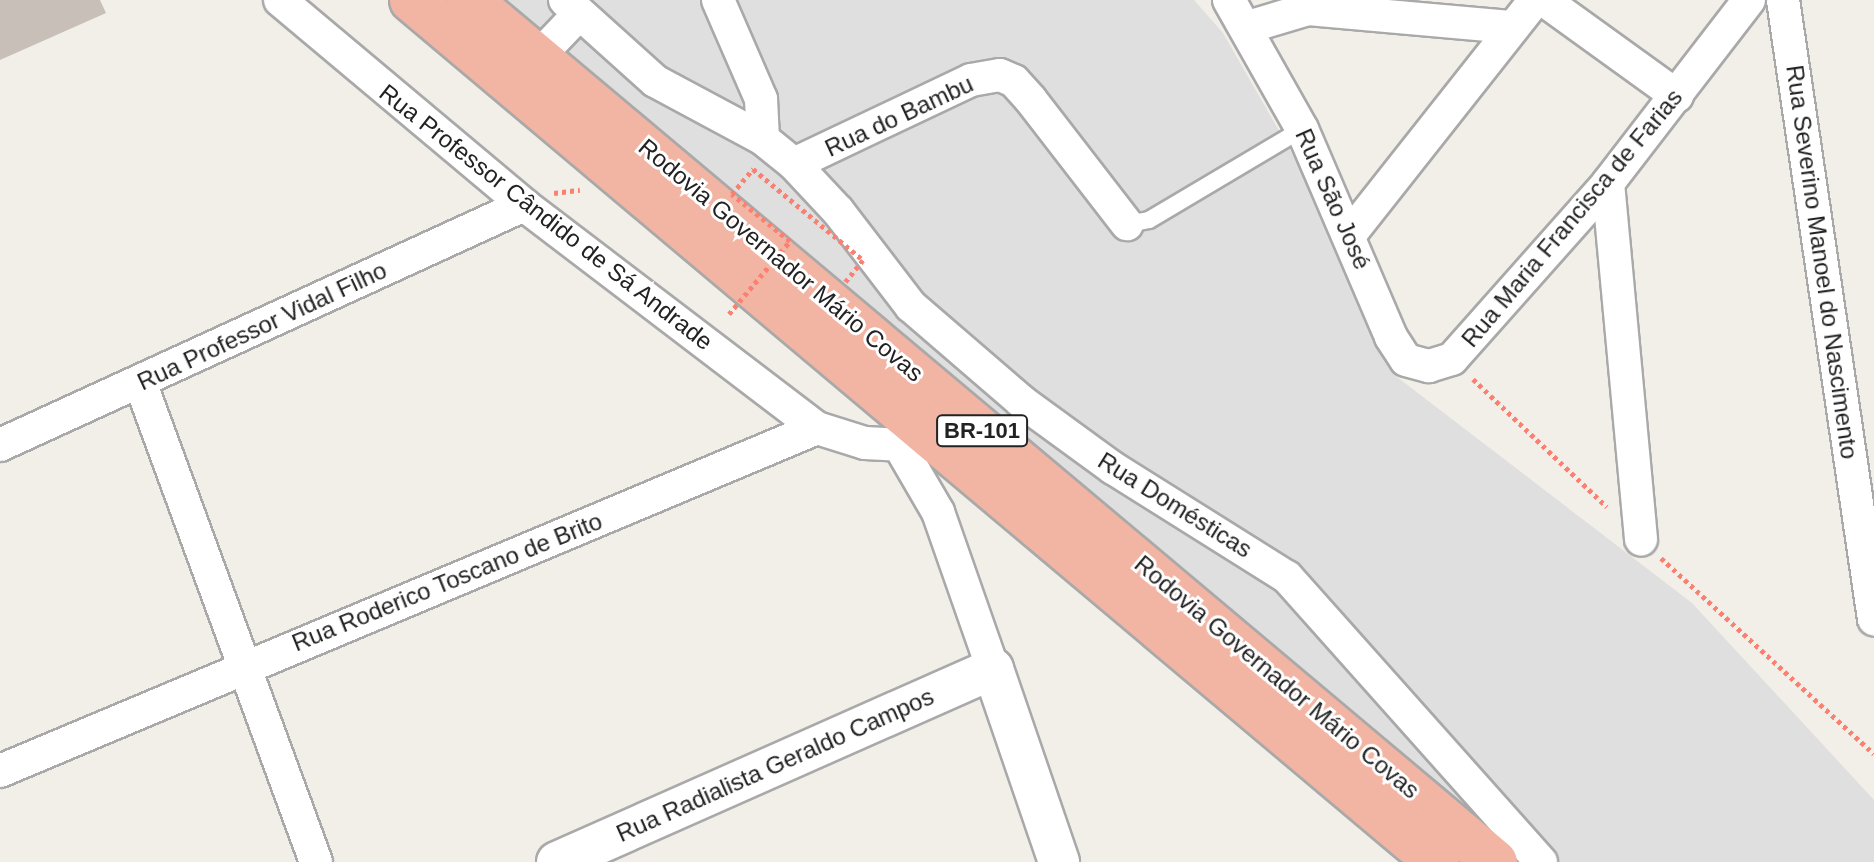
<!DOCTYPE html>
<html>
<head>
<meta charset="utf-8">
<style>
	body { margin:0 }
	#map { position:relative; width:1874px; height:862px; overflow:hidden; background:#f2efe9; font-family:Helvetica,sans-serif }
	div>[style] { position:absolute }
	.residential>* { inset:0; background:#e0dfdf }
	.building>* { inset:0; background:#c7bfb8 }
	.path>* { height:5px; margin-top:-2.5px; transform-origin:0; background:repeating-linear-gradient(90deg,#fa8072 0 4px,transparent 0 8px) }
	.roads { filter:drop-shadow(2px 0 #a9a9a9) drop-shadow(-2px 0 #a9a9a9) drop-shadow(0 2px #a9a9a9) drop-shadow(0 -2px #a9a9a9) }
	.service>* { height:16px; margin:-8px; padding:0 8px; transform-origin:8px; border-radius:8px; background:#fff }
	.minor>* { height:32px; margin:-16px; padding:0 16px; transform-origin:16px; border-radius:16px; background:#fff }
	.tertiary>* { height:40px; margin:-20px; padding:0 20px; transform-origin:20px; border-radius:20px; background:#fff }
	.trunk>* { height:44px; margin:-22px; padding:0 22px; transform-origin:22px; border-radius:22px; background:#f2b4a3 }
	.path-bridge>* { height:5px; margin-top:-2.5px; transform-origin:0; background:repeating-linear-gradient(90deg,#fa8072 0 4px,transparent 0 8px) }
	span { translate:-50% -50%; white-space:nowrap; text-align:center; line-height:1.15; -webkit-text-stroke:6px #fff; paint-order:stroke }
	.shield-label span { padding:2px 6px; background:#fff; border:2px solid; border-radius:6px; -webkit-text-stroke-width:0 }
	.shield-label { font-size:22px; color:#222; font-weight:700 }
	.street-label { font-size:24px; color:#222 }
</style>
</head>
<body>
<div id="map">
	<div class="residential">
		<div style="clip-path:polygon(388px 0,1194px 0,1223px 33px,1341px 239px,1393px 374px,1692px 603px,1874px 800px,1874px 862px,1414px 862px,1209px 676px)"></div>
	</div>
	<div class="building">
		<div style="clip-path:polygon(0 0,100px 0,106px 13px,0 60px)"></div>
	</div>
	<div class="path">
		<div style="left:554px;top:193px;width:26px;rotate:-7deg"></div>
		<div style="left:1473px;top:379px;width:185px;rotate:43.7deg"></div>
		<div style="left:1661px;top:558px;width:289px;rotate:42.6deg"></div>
	</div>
	<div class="roads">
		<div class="service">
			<div style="left:1127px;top:224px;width:22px;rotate:-10deg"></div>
			<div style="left:1149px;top:220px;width:178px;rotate:-30.7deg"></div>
		</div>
		<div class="minor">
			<div style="left:280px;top:0;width:319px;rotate:40deg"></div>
			<div style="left:524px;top:205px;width:368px;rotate:37.3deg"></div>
			<div style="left:565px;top:0;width:121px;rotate:42deg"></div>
			<div style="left:655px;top:81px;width:123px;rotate:28.2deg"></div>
			<div style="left:763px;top:139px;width:40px;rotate:39deg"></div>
			<div style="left:794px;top:164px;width:64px;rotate:46.9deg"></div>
			<div style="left:838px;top:211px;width:120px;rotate:52.5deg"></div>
			<div style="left:911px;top:306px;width:145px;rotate:40.8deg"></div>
			<div style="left:1021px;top:401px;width:114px;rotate:36.1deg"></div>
			<div style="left:1113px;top:468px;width:205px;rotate:32.1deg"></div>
			<div style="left:1287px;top:577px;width:382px;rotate:48.3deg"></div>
			<div style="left:718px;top:0;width:108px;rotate:66.5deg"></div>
			<div style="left:761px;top:99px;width:40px;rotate:87.1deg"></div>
			<div style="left:1229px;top:0;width:148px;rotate:60.5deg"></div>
			<div style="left:1302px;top:129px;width:226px;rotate:66.8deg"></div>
			<div style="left:1391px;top:337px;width:27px;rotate:57deg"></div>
			<div style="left:1406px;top:360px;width:24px;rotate:15deg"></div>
			<div style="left:1429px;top:366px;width:24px;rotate:-17deg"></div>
			<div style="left:1452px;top:359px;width:235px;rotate:-48.4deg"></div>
			<div style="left:1608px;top:183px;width:231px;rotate:-52.4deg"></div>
			<div style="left:1544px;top:0;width:164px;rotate:35.8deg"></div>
			<div style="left:1783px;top:0;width:626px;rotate:81.64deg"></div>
			<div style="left:1248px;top:27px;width:63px;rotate:-16.7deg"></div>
			<div style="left:1308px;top:9px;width:203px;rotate:5.1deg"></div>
			<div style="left:538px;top:57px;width:59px;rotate:-46.4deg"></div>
			<div style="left:794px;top:164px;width:196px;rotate:-25.4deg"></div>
			<div style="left:971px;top:80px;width:29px;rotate:-10deg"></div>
			<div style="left:1000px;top:75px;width:15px;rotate:23deg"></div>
			<div style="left:1014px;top:81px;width:25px;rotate:48deg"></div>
			<div style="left:1031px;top:100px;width:157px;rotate:52.3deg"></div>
			<div style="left:1608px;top:183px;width:358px;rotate:84.7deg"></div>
			<div style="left:1351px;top:233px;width:297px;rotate:-51.7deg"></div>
			<div style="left:140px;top:382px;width:511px;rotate:69.86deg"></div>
			<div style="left:0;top:445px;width:576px;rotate:-24.61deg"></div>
			<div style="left:899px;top:445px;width:78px;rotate:59.8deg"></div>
			<div style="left:938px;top:512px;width:166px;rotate:70.7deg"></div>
			<div style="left:0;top:771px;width:886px;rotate:-22.77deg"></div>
			<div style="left:817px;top:428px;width:50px;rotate:17.4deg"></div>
			<div style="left:865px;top:443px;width:34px;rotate:3deg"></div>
		</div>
		<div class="tertiary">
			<div style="left:557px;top:862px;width:477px;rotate:-23.9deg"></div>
			<div style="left:993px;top:669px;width:204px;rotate:71.1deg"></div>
		</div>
		<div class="trunk">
			<div style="left:412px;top:0;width:1339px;rotate:40.06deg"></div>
			<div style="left:469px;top:0;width:1340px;rotate:40.04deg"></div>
		</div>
	</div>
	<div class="path-bridge">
		<div style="left:729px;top:314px;width:95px;rotate:-50.1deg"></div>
		<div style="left:790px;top:241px;width:75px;rotate:-141deg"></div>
		<div style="left:732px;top:194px;width:33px;rotate:-50deg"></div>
		<div style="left:753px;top:169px;width:143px;rotate:39.6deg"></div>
		<div style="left:863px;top:260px;width:28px;rotate:129deg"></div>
	</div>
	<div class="shield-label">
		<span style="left:982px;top:431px">BR-101</span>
	</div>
	<div class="street-label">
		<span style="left:899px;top:116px;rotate:-25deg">Rua do Bambu</span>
		<span style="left:1333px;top:199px;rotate:66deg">Rua São José</span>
		<span style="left:546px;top:217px;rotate:38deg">Rua Professor Cândido de Sá Andrade</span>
		<span style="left:1572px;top:218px;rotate:-50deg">Rua Maria Francisca de Farias</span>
		<span style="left:781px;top:260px;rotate:40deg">Rodovia Governador Mário Covas</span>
		<span style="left:1822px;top:262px;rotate:82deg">Rua Severino Manoel do Nascimento</span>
		<span style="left:262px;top:326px;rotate:-25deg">Rua Professor Vidal Filho</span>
		<span style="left:1175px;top:505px;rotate:32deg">Rua Domésticas</span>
		<span style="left:447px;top:582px;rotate:-22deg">Rua Roderico Toscano de Brito</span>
		<span style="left:1277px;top:677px;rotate:40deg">Rodovia Governador Mário Covas</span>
		<span style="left:775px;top:765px;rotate:-24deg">Rua Radialista Geraldo Campos</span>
	</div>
</div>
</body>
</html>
